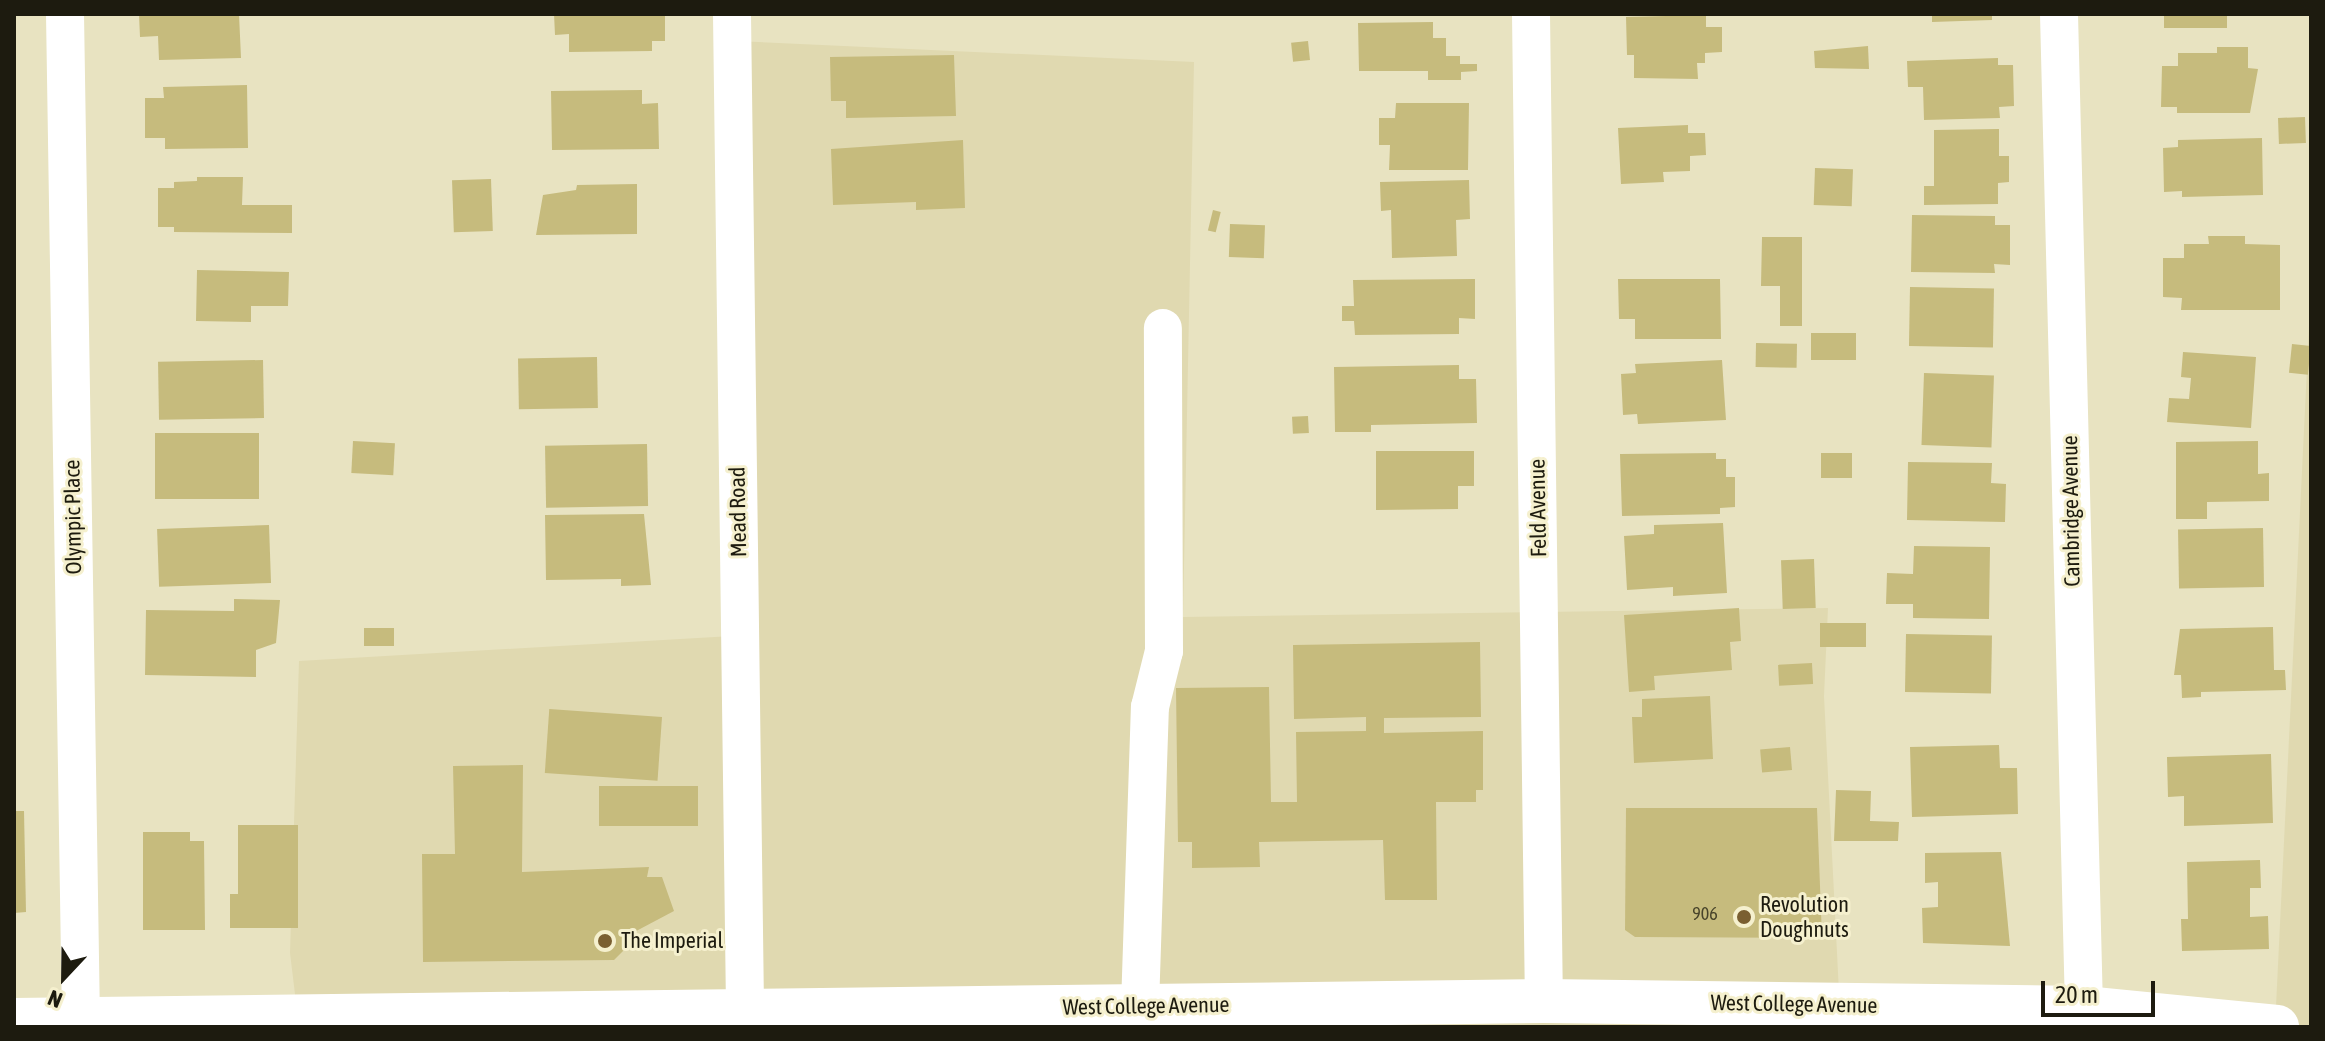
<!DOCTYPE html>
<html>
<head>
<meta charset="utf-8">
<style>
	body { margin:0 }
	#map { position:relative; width:2325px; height:1041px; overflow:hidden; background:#e8e3c1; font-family:"Asap Condensed",sans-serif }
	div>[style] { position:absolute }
	.built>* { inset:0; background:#e0d9b0 }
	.building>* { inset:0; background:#c6bb7d; transform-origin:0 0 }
	.minor>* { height:38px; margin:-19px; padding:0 19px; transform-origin:19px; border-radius:19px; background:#fff }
	.major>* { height:44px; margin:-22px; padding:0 22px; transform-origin:22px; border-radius:22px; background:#fff }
	.dots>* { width:22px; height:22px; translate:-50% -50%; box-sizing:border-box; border:4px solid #f5f0ce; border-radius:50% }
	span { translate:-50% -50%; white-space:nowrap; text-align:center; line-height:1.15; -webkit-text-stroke:6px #f5f0ce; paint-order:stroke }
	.number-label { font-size:18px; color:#47432a }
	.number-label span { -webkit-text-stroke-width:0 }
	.street-label { font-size:22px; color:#1d1b0f }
	.poi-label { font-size:22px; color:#1d1b0f }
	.left { translate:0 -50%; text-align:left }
	.frame { position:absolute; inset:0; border:16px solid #1d1b0f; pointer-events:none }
	.north { position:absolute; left:24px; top:937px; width:80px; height:80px; -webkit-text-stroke:6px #f5f0ce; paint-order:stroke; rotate:202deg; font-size:22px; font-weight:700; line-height:32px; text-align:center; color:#1d1b0f }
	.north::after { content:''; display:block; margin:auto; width:28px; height:36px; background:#1d1b0f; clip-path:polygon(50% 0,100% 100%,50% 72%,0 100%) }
	.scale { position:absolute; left:2041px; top:981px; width:114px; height:36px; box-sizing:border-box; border:4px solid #1d1b0f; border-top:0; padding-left:10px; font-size:24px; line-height:28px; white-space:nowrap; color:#1d1b0f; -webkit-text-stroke:6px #f5f0ce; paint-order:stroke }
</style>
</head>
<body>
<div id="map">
	<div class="built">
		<div style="clip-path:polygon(715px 40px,1194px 62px,1183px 617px,1828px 608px,1824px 696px,1840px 1012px,1811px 1027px,299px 1027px,290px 953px,299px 661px,732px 636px)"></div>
		<div style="clip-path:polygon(2311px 286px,2311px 1027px,2275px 1027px)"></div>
	</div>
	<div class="building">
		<div style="clip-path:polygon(139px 14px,239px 14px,241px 58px,159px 60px,158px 36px,140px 37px)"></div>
		<div style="clip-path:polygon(554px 14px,665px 14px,665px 41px,652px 41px,652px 51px,569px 52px,569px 34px,555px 35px)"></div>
		<div style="clip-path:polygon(1932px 14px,1992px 14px,1992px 20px,1932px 22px)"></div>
		<div style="left:2164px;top:14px;width:63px;height:14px"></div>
		<div style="clip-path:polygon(1706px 15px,1706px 27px,1722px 27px,1722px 52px,1705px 53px,1705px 63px,1697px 63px,1698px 79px,1634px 78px,1634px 55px,1627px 55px,1626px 17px)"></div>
		<div style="clip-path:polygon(1433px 22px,1433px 38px,1446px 38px,1446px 56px,1460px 56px,1460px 64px,1477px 64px,1477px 71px,1461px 72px,1461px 80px,1428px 80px,1428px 71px,1359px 71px,1358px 23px)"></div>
		<div style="left:1308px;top:41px;width:19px;height:17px;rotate:84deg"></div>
		<div style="clip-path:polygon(1868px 46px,1869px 69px,1815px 68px,1814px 51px)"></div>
		<div style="clip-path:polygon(2217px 47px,2248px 47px,2248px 68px,2258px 69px,2250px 113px,2177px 113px,2177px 107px,2161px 107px,2162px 66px,2178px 66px,2178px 53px,2217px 53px)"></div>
		<div style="clip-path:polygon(954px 55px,956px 116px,846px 118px,846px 101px,831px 101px,830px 57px)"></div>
		<div style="clip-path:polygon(1998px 58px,1998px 65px,2013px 65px,2014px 106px,1999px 107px,2000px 118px,1924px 120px,1923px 87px,1908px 87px,1907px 61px)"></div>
		<div style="clip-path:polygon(247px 85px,248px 148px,165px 149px,165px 138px,145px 138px,145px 98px,164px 98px,163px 87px)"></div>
		<div style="clip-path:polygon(642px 90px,642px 104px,658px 103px,659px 149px,552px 150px,551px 91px)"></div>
		<div style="clip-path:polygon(1396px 103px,1469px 103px,1468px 170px,1389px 170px,1390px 145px,1379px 145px,1379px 118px,1395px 118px)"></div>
		<div style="left:2305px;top:117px;width:26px;height:27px;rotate:88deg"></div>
		<div style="clip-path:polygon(1688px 125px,1688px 133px,1705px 133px,1706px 155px,1690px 156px,1690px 171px,1663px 172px,1664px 182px,1621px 184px,1618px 128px)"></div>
		<div style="clip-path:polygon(1999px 129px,1999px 156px,2009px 156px,2009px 182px,1998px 183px,1998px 204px,1924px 205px,1924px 186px,1934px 186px,1934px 130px)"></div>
		<div style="clip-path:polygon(2262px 138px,2263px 195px,2182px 197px,2182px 191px,2164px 192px,2163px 148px,2178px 147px,2178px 140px)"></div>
		<div style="clip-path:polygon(963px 140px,965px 208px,916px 210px,916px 202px,833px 205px,831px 149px)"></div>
		<div style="left:1815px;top:168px;width:38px;height:37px;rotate:2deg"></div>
		<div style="clip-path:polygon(197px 177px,243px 177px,242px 205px,292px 205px,292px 233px,174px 232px,174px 227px,158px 227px,158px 188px,174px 188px,174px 182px,197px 181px)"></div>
		<div style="left:491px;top:179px;width:52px;height:39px;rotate:88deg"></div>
		<div style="clip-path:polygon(1469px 180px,1470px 219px,1456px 220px,1457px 256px,1392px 258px,1391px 210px,1381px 211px,1380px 182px)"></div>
		<div style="clip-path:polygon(637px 184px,637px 234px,536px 235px,543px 195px,576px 190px,577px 185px)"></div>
		<div style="left:1213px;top:210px;width:8px;height:21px;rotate:14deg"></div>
		<div style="clip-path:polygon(1912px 215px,1995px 216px,1995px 225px,2010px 225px,2010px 265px,1994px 264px,1995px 273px,1911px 272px)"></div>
		<div style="left:1230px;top:224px;width:35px;height:33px;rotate:2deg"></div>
		<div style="clip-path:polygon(2208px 236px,2245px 236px,2245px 244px,2280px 245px,2280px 310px,2181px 310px,2182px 298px,2163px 297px,2163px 258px,2184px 258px,2184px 244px,2209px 244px)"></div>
		<div style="clip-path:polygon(1762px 237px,1802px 237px,1802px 326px,1780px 326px,1780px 286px,1761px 286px)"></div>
		<div style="clip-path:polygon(197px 270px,289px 272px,288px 306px,251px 306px,251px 322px,196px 321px)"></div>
		<div style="clip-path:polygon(1475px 279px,1475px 319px,1459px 318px,1459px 334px,1355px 335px,1354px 321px,1342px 321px,1342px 306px,1354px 306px,1353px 280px)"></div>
		<div style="clip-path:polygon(1618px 279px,1720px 279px,1721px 339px,1635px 339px,1635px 319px,1619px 319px)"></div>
		<div style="left:1910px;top:287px;width:84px;height:59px;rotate:1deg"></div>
		<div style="left:1811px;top:333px;width:45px;height:27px"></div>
		<div style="left:1756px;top:343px;width:41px;height:24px;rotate:1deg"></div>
		<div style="left:2292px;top:344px;width:19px;height:29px;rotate:6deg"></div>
		<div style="clip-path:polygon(2183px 352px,2256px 357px,2251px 428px,2167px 422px,2169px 398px,2189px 399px,2191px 378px,2181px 377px)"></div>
		<div style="left:597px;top:357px;width:51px;height:79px;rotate:89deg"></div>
		<div style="left:263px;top:360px;width:58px;height:105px;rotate:89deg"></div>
		<div style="clip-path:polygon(1722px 360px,1726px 420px,1638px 424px,1637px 414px,1623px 415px,1621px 374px,1636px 373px,1635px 364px)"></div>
		<div style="clip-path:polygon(1459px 365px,1459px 379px,1476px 379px,1477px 423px,1371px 425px,1371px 432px,1335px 432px,1334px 367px)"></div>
		<div style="left:1924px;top:373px;width:70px;height:72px;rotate:2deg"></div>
		<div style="left:1308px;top:416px;width:17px;height:16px;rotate:87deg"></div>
		<div style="left:259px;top:433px;width:66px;height:104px;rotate:90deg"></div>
		<div style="left:353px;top:441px;width:42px;height:32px;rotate:3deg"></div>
		<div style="clip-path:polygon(2258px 441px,2258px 474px,2269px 473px,2269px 501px,2207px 502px,2207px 519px,2176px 519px,2176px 442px)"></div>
		<div style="left:647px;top:444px;width:62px;height:102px;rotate:89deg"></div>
		<div style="clip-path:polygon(1376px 451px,1474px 451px,1474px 486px,1458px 486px,1458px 509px,1376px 510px)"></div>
		<div style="clip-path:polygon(1716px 453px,1716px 459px,1726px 459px,1726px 477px,1735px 477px,1735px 507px,1720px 508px,1720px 514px,1622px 516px,1620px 454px)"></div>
		<div style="left:1821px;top:453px;width:31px;height:25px"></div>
		<div style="clip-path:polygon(1908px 462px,1992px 463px,1991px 483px,2006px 484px,2005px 522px,1907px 520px)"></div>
		<div style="clip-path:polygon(644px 514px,651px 585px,621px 586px,621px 579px,546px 580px,545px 515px)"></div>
		<div style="clip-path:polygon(1723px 523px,1727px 593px,1673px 596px,1673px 587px,1627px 590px,1624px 536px,1654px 534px,1654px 525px)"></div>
		<div style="left:269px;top:525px;width:58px;height:112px;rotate:88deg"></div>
		<div style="left:2263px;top:528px;width:59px;height:85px;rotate:89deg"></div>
		<div style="clip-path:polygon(1914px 546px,1990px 547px,1989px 619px,1913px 618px,1913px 604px,1886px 604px,1887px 573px,1913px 574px)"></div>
		<div style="left:1814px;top:559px;width:49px;height:33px;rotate:88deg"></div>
		<div style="clip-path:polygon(234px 599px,280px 600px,276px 643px,256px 650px,256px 677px,145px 675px,146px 610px,234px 611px)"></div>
		<div style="clip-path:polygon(1739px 608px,1741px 641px,1730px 642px,1732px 670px,1654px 676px,1655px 690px,1629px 692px,1624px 615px)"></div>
		<div style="left:1820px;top:623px;width:46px;height:24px"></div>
		<div style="clip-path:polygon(2273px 627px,2274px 670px,2285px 670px,2286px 690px,2201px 692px,2201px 697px,2182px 698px,2181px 675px,2174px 675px,2180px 629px)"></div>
		<div style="left:364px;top:628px;width:30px;height:18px"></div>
		<div style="left:1906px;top:634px;width:86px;height:58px;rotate:1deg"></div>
		<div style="clip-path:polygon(1480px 642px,1481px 717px,1384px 718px,1384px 733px,1483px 731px,1483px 790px,1476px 790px,1476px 802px,1436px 802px,1437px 900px,1385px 900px,1383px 840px,1259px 842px,1260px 867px,1192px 868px,1192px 842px,1178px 842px,1176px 688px,1269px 687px,1271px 802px,1297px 802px,1296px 732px,1366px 731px,1366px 717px,1294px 719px,1293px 645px)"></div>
		<div style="left:1812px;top:663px;width:21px;height:34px;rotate:87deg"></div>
		<div style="clip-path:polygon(1710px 696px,1713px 759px,1634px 763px,1632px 717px,1642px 717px,1642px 699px)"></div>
		<div style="left:662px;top:717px;width:64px;height:113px;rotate:94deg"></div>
		<div style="clip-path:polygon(1999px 745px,2000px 768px,2017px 768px,2018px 814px,1912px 817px,1910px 747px)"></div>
		<div style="left:1790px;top:747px;width:23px;height:30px;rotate:85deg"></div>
		<div style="clip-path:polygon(2271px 754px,2273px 823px,2184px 826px,2184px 796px,2168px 797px,2167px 757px)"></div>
		<div style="clip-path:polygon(523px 765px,522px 872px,649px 867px,647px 877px,662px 877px,674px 911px,623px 938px,625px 949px,614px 960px,423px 962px,422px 854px,455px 854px,453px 766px)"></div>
		<div style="left:599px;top:786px;width:99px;height:40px"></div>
		<div style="clip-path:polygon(1836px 790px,1871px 791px,1870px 821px,1899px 822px,1898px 841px,1834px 841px)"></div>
		<div style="clip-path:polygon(1626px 808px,1817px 808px,1822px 938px,1635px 937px,1625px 930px)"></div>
		<div style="clip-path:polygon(14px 811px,24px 811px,26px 912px,14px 913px)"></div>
		<div style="clip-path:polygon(238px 825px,298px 825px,298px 928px,230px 928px,230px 894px,238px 894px)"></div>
		<div style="clip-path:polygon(143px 832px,190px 832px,190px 841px,204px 841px,205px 930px,143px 930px)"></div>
		<div style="clip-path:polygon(2001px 852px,2010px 946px,1923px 943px,1922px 908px,1938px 907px,1938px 882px,1925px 883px,1925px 853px)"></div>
		<div style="clip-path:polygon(2260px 860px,2261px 888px,2250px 888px,2250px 917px,2268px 916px,2269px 949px,2182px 951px,2181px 919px,2188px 919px,2187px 862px)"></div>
	</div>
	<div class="minor">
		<div style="left:65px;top:14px;width:1005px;rotate:89.09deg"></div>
		<div style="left:732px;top:14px;width:996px;rotate:89.25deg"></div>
		<div style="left:1531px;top:14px;width:987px;rotate:89.25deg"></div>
		<div style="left:2059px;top:14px;width:994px;rotate:88.56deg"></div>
		<div style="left:1140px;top:1006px;width:299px;rotate:-88.1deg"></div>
		<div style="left:1150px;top:707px;width:58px;rotate:-76deg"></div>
		<div style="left:1164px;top:651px;width:323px;rotate:-90.2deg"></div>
	</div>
	<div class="major">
		<div style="left:14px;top:1020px;width:1530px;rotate:-0.71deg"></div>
		<div style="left:1544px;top:1001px;width:540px;rotate:0.74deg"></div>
		<div style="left:2084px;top:1008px;width:194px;rotate:5.6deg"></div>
	</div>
	<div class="dots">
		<div style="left:1744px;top:917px;background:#7a5f31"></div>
		<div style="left:605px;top:941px;background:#7a5f31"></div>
	</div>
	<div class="number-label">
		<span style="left:1705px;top:914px">906</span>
	</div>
	<div class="street-label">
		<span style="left:1538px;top:508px;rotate:-91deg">Feld Avenue</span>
		<span style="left:2071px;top:511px;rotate:-91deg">Cambridge Avenue</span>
		<span style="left:738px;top:512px;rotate:-91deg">Mead Road</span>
		<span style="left:73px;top:517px;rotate:-91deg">Olympic Place</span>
		<span style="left:1794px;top:1004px;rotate:1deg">West College Avenue</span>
		<span style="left:1146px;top:1006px;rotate:-1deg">West College Avenue</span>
	</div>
	<div class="poi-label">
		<span class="left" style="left:1760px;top:917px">Revolution<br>Doughnuts</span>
		<span class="left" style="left:621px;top:941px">The Imperial</span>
	</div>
	<div class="frame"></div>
	<div class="north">N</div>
	<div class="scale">20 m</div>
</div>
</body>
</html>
